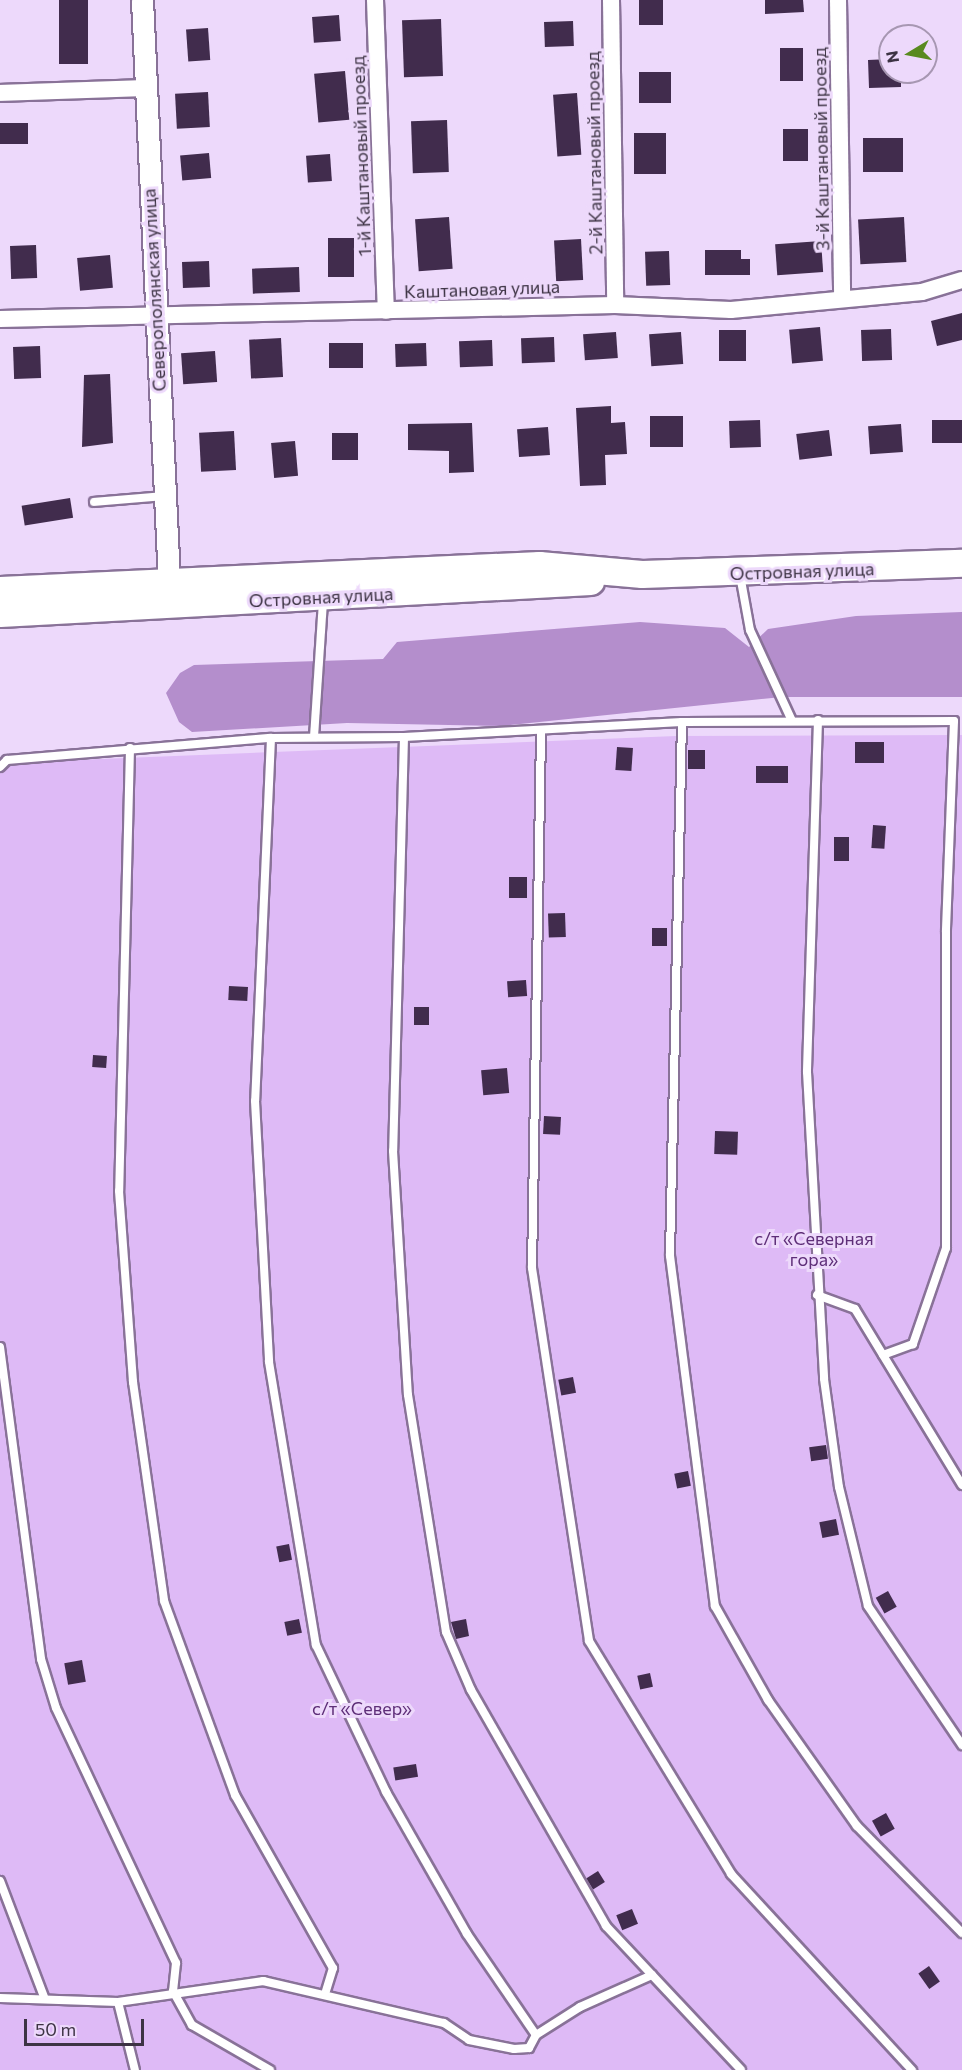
<!DOCTYPE html>
<html>
<head>
<meta charset="utf-8">
<style>
	body { margin:0 }
	#map { position:relative; width:962px; height:2070px; overflow:hidden; background:#edd9fb; font-family:Commissioner,sans-serif }
	div>[style] { position:absolute }
	.green>* { inset:0; background:#debaf6 }
	.forest>* { inset:0; background:#b48ecc }
	.building>* { inset:0; background:#412c4d; transform-origin:0 0 }
	.roads { filter:drop-shadow(2px 0 #897298) drop-shadow(-2px 0 #897298) drop-shadow(0 2px #897298) drop-shadow(0 -2px #897298) }
	.service>* { height:8px; margin:-4px; padding:0 4px; transform-origin:4px; border-radius:4px; background:#fff }
	.minor>* { height:16px; margin:-8px; padding:0 8px; transform-origin:8px; border-radius:8px; background:#fff }
	.tertiary>* { height:21px; margin:-10.5px; padding:0 10.5px; transform-origin:10.5px; border-radius:10.5px; background:#fff }
	.primary>* { height:27px; margin:-13.5px; padding:0 13.5px; transform-origin:13.5px; border-radius:13.5px; background:#fff }
	span { translate:-50% -50%; white-space:nowrap; text-align:center; line-height:1.15; -webkit-text-stroke:6px #edd9fb; paint-order:stroke }
	.street-label { font-size:18px; color:#3d3344 }
	.park-label { font-size:18px; color:#5e2e78 }
	.north { position:absolute; left:878px; top:24px; width:60px; height:60px; box-sizing:border-box; background:#edd9fb; border:2px solid #a797b2; border-radius:50%; rotate:260deg; font-size:16px; font-weight:700; line-height:24px; text-align:center; color:#3d3344 }
	.north::after { content:''; display:block; margin:auto; width:21px; height:27px; background:#598a1f; clip-path:polygon(50% 0,100% 100%,50% 72%,0 100%) }
	.scale { position:absolute; left:24px; top:2019px; width:120px; height:27px; box-sizing:border-box; border:3px solid #3d3344; border-top:0; padding-left:8px; font-size:18px; line-height:21px; white-space:nowrap; color:#3d3344; -webkit-text-stroke:4px #edd9fb; paint-order:stroke }
</style>
</head>
<body>
<div id="map">
	<div class="green">
		<div style="clip-path:polygon(962px 735px,962px 2070px,0 2070px,0 763px,676px 736px)"></div>
	</div>
	<div class="forest">
		<div style="clip-path:polygon(962px 612px,962px 697px,782px 697px,500px 726px,347px 723px,192px 732px,179px 722px,166px 693px,180px 673px,194px 665px,383px 659px,397px 642px,640px 622px,725px 628px,749px 647px,768px 629px,856px 616px)"></div>
	</div>
	<div class="building">
		<div style="left:59px;top:0;width:29px;height:64px"></div>
		<div style="left:639px;top:0;width:24px;height:25px"></div>
		<div style="clip-path:polygon(765px 0,803px 0,804px 12px,765px 14px)"></div>
		<div style="left:339px;top:15px;width:26px;height:27px;rotate:86deg"></div>
		<div style="left:441px;top:19px;width:57px;height:39px;rotate:88deg"></div>
		<div style="left:573px;top:21px;width:25px;height:29px;rotate:88deg"></div>
		<div style="left:208px;top:28px;width:32px;height:22px;rotate:86deg"></div>
		<div style="left:780px;top:48px;width:23px;height:33px"></div>
		<div style="clip-path:polygon(890px 59px,890px 72px,901px 72px,901px 87px,869px 88px,868px 60px)"></div>
		<div style="left:345px;top:71px;width:49px;height:31px;rotate:85deg"></div>
		<div style="left:639px;top:72px;width:32px;height:31px"></div>
		<div style="left:208px;top:92px;width:35px;height:33px;rotate:87deg"></div>
		<div style="left:577px;top:93px;width:62px;height:24px;rotate:86deg"></div>
		<div style="left:447px;top:120px;width:52px;height:36px;rotate:88deg"></div>
		<div style="left:28px;top:123px;width:21px;height:28px;rotate:90deg"></div>
		<div style="left:783px;top:129px;width:25px;height:32px"></div>
		<div style="left:634px;top:133px;width:32px;height:41px"></div>
		<div style="left:863px;top:138px;width:40px;height:34px"></div>
		<div style="left:209px;top:153px;width:25px;height:29px;rotate:85deg"></div>
		<div style="left:330px;top:154px;width:27px;height:24px;rotate:86deg"></div>
		<div style="left:449px;top:217px;width:52px;height:34px;rotate:86deg"></div>
		<div style="left:904px;top:217px;width:45px;height:46px;rotate:87deg"></div>
		<div style="left:328px;top:238px;width:26px;height:39px"></div>
		<div style="left:581px;top:239px;width:41px;height:27px;rotate:87deg"></div>
		<div style="left:821px;top:241px;width:31px;height:46px;rotate:86deg"></div>
		<div style="left:36px;top:245px;width:33px;height:26px;rotate:88deg"></div>
		<div style="clip-path:polygon(705px 250px,741px 250px,741px 259px,750px 259px,750px 275px,705px 275px)"></div>
		<div style="left:669px;top:251px;width:34px;height:24px;rotate:88deg"></div>
		<div style="left:110px;top:255px;width:33px;height:33px;rotate:85deg"></div>
		<div style="left:209px;top:261px;width:26px;height:27px;rotate:88deg"></div>
		<div style="left:299px;top:267px;width:25px;height:47px;rotate:88deg"></div>
		<div style="clip-path:polygon(962px 313px,962px 340px,937px 346px,931px 321px)"></div>
		<div style="left:820px;top:327px;width:34px;height:31px;rotate:85deg"></div>
		<div style="left:891px;top:329px;width:31px;height:30px;rotate:88deg"></div>
		<div style="left:719px;top:330px;width:27px;height:31px"></div>
		<div style="left:616px;top:332px;width:26px;height:33px;rotate:86deg"></div>
		<div style="left:681px;top:332px;width:32px;height:32px;rotate:86deg"></div>
		<div style="left:554px;top:337px;width:25px;height:33px;rotate:88deg"></div>
		<div style="left:281px;top:338px;width:39px;height:32px;rotate:87deg"></div>
		<div style="left:492px;top:340px;width:26px;height:33px;rotate:88deg"></div>
		<div style="left:329px;top:343px;width:34px;height:25px"></div>
		<div style="left:426px;top:343px;width:23px;height:31px;rotate:88deg"></div>
		<div style="left:40px;top:346px;width:32px;height:27px;rotate:88deg"></div>
		<div style="left:215px;top:351px;width:31px;height:34px;rotate:86deg"></div>
		<div style="clip-path:polygon(110px 374px,113px 443px,82px 447px,84px 375px)"></div>
		<div style="clip-path:polygon(611px 406px,611px 423px,625px 422px,627px 454px,605px 455px,606px 485px,580px 486px,576px 408px)"></div>
		<div style="left:650px;top:416px;width:33px;height:31px"></div>
		<div style="left:760px;top:420px;width:27px;height:31px;rotate:88deg"></div>
		<div style="left:962px;top:420px;width:23px;height:30px;rotate:90deg"></div>
		<div style="clip-path:polygon(472px 423px,474px 472px,449px 473px,449px 451px,408px 450px,408px 424px)"></div>
		<div style="left:901px;top:424px;width:28px;height:33px;rotate:86deg"></div>
		<div style="left:548px;top:427px;width:28px;height:31px;rotate:86deg"></div>
		<div style="left:829px;top:430px;width:26px;height:33px;rotate:83deg"></div>
		<div style="left:234px;top:431px;width:39px;height:35px;rotate:87deg"></div>
		<div style="left:332px;top:433px;width:26px;height:27px"></div>
		<div style="left:295px;top:441px;width:35px;height:24px;rotate:85deg"></div>
		<div style="left:70px;top:498px;width:20px;height:49px;rotate:81deg"></div>
		<div style="left:855px;top:742px;width:29px;height:21px"></div>
		<div style="left:617px;top:747px;width:16px;height:23px;rotate:4deg"></div>
		<div style="left:688px;top:750px;width:17px;height:19px"></div>
		<div style="left:788px;top:766px;width:17px;height:32px;rotate:90deg"></div>
		<div style="left:873px;top:825px;width:13px;height:23px;rotate:4deg"></div>
		<div style="left:834px;top:837px;width:15px;height:24px"></div>
		<div style="left:509px;top:877px;width:18px;height:21px"></div>
		<div style="left:565px;top:913px;width:24px;height:17px;rotate:88deg"></div>
		<div style="left:652px;top:928px;width:15px;height:18px"></div>
		<div style="left:526px;top:980px;width:16px;height:19px;rotate:86deg"></div>
		<div style="left:229px;top:986px;width:19px;height:14px;rotate:3deg"></div>
		<div style="left:414px;top:1007px;width:15px;height:18px"></div>
		<div style="left:93px;top:1055px;width:14px;height:12px;rotate:4deg"></div>
		<div style="left:507px;top:1068px;width:25px;height:26px;rotate:85deg"></div>
		<div style="left:544px;top:1116px;width:17px;height:18px;rotate:3deg"></div>
		<div style="left:715px;top:1131px;width:23px;height:23px;rotate:2deg"></div>
		<div style="left:573px;top:1377px;width:16px;height:15px;rotate:79deg"></div>
		<div style="left:826px;top:1445px;width:14px;height:17px;rotate:82deg"></div>
		<div style="left:688px;top:1471px;width:15px;height:14px;rotate:79deg"></div>
		<div style="left:836px;top:1519px;width:16px;height:17px;rotate:79deg"></div>
		<div style="left:289px;top:1544px;width:16px;height:13px;rotate:79deg"></div>
		<div style="left:888px;top:1591px;width:18px;height:14px;rotate:61deg"></div>
		<div style="left:299px;top:1619px;width:14px;height:15px;rotate:78deg"></div>
		<div style="clip-path:polygon(466px 1619px,469px 1636px,456px 1639px,451px 1622px)"></div>
		<div style="left:82px;top:1660px;width:22px;height:18px;rotate:80deg"></div>
		<div style="left:650px;top:1673px;width:14px;height:13px;rotate:78deg"></div>
		<div style="left:416px;top:1764px;width:13px;height:23px;rotate:81deg"></div>
		<div style="left:886px;top:1813px;width:18px;height:16px;rotate:61deg"></div>
		<div style="left:598px;top:1871px;width:13px;height:14px;rotate:58deg"></div>
		<div style="left:632px;top:1909px;width:16px;height:17px;rotate:68deg"></div>
		<div style="left:929px;top:1966px;width:19px;height:13px;rotate:55deg"></div>
	</div>
	<div class="roads">
		<div class="service">
			<div style="left:94px;top:502px;width:70px;rotate:-4.9deg"></div>
			<div style="left:740px;top:575px;width:56px;rotate:79.7deg"></div>
			<div style="left:750px;top:630px;width:100px;rotate:65.2deg"></div>
			<div style="left:818px;top:720px;width:352px;rotate:91.8deg"></div>
			<div style="left:807px;top:1072px;width:307px;rotate:86.8deg"></div>
			<div style="left:824px;top:1379px;width:109px;rotate:82.1deg"></div>
			<div style="left:839px;top:1487px;width:122px;rotate:76.3deg"></div>
			<div style="left:868px;top:1606px;width:168px;rotate:55.9deg"></div>
			<div style="left:682px;top:722px;width:534px;rotate:91.29deg"></div>
			<div style="left:670px;top:1256px;width:353px;rotate:82.7deg"></div>
			<div style="left:715px;top:1606px;width:108px;rotate:60.6deg"></div>
			<div style="left:768px;top:1700px;width:154px;rotate:54.8deg"></div>
			<div style="left:857px;top:1826px;width:150px;rotate:45.5deg"></div>
			<div style="left:541px;top:732px;width:536px;rotate:90.96deg"></div>
			<div style="left:532px;top:1268px;width:377px;rotate:81.3deg"></div>
			<div style="left:589px;top:1641px;width:273px;rotate:58.6deg"></div>
			<div style="left:731px;top:1874px;width:267px;rotate:47.3deg"></div>
			<div style="left:314px;top:737px;width:137px;rotate:-86.2deg"></div>
			<div style="left:404px;top:737px;width:414px;rotate:91.5deg"></div>
			<div style="left:393px;top:1151px;width:244px;rotate:86.5deg"></div>
			<div style="left:408px;top:1395px;width:240px;rotate:80.9deg"></div>
			<div style="left:446px;top:1632px;width:63px;rotate:66.7deg"></div>
			<div style="left:471px;top:1690px;width:272px;rotate:60.2deg"></div>
			<div style="left:606px;top:1926px;width:197px;rotate:46.8deg"></div>
			<div style="left:271px;top:738px;width:363px;rotate:92.5deg"></div>
			<div style="left:255px;top:1101px;width:261px;rotate:86.9deg"></div>
			<div style="left:269px;top:1362px;width:287px;rotate:80.6deg"></div>
			<div style="left:316px;top:1645px;width:163px;rotate:64.5deg"></div>
			<div style="left:386px;top:1792px;width:163px;rotate:60.3deg"></div>
			<div style="left:467px;top:1934px;width:122px;rotate:55.7deg"></div>
			<div style="left:130px;top:748px;width:443px;rotate:91.4deg"></div>
			<div style="left:119px;top:1191px;width:192px;rotate:85.8deg"></div>
			<div style="left:133px;top:1382px;width:221px;rotate:81.9deg"></div>
			<div style="left:164px;top:1601px;width:207px;rotate:69.9deg"></div>
			<div style="left:235px;top:1795px;width:199px;rotate:60.5deg"></div>
			<div style="left:333px;top:1968px;width:24px;rotate:107deg"></div>
			<div style="left:0;top:767px;width:10px;rotate:-45deg"></div>
			<div style="left:7px;top:760px;width:265px;rotate:-4.8deg"></div>
			<div style="left:271px;top:738px;width:133px;rotate:-0.4deg"></div>
			<div style="left:404px;top:737px;width:278px;rotate:-3.1deg"></div>
			<div style="left:682px;top:722px;width:272px;rotate:-0.2deg"></div>
			<div style="left:954px;top:721px;width:211px;rotate:92.2deg"></div>
			<div style="left:946px;top:932px;width:316px;rotate:90deg"></div>
			<div style="left:946px;top:1248px;width:102px;rotate:109deg"></div>
			<div style="left:913px;top:1344px;width:32px;rotate:160deg"></div>
			<div style="left:817px;top:1295px;width:40px;rotate:20.2deg"></div>
			<div style="left:855px;top:1309px;width:206px;rotate:58.7deg"></div>
			<div style="left:0;top:1347px;width:315px;rotate:82.5deg"></div>
			<div style="left:41px;top:1659px;width:51px;rotate:73deg"></div>
			<div style="left:56px;top:1708px;width:282px;rotate:64.8deg"></div>
			<div style="left:176px;top:1963px;width:28px;rotate:96deg"></div>
			<div style="left:173px;top:1991px;width:39px;rotate:61deg"></div>
			<div style="left:192px;top:2025px;width:90px;rotate:30deg"></div>
			<div style="left:0;top:1881px;width:124px;rotate:69.2deg"></div>
			<div style="left:0;top:1998px;width:118px;rotate:1.9deg"></div>
			<div style="left:118px;top:2002px;width:147px;rotate:-8.2deg"></div>
			<div style="left:263px;top:1981px;width:186px;rotate:13.1deg"></div>
			<div style="left:444px;top:2023px;width:30px;rotate:34deg"></div>
			<div style="left:469px;top:2040px;width:46px;rotate:11.3deg"></div>
			<div style="left:514px;top:2049px;width:15px;rotate:-4deg"></div>
			<div style="left:529px;top:2048px;width:15px;rotate:-62deg"></div>
			<div style="left:536px;top:2035px;width:52px;rotate:-32.5deg"></div>
			<div style="left:580px;top:2007px;width:79px;rotate:-24deg"></div>
			<div style="left:118px;top:2002px;width:70px;rotate:76deg"></div>
		</div>
		<div class="minor">
			<div style="left:375px;top:0;width:311px;rotate:88deg"></div>
			<div style="left:611px;top:0;width:305px;rotate:89.2deg"></div>
			<div style="left:838px;top:0;width:297px;rotate:89.2deg"></div>
			<div style="left:0;top:93px;width:145px;rotate:-2deg"></div>
			<div style="left:0;top:319px;width:615px;rotate:-1.3deg"></div>
			<div style="left:615px;top:305px;width:116px;rotate:2.5deg"></div>
			<div style="left:731px;top:310px;width:192px;rotate:-5.4deg"></div>
			<div style="left:922px;top:292px;width:42px;rotate:-16.7deg"></div>
		</div>
		<div class="tertiary">
			<div style="left:142px;top:0;width:582px;rotate:87.34deg"></div>
		</div>
		<div class="primary">
			<div style="left:0;top:590px;width:540px;rotate:-2.66deg"></div>
			<div style="left:539px;top:565px;width:103px;rotate:5deg"></div>
			<div style="left:642px;top:574px;width:320px;rotate:-2deg"></div>
			<div style="left:0;top:613px;width:591px;rotate:-3.1deg"></div>
		</div>
	</div>
	<div class="street-label">
		<span style="left:821px;top:149px;rotate:-91deg">3-й Каштановый проезд</span>
		<span style="left:594px;top:153px;rotate:-91deg">2-й Каштановый проезд</span>
		<span style="left:361px;top:156px;rotate:-92deg">1-й Каштановый проезд</span>
		<span style="left:482px;top:289px;rotate:-2deg">Каштановая улица</span>
		<span style="left:154px;top:290px;rotate:-93deg">Северополянская улица</span>
		<span style="left:802px;top:571px;rotate:-2deg">Островная улица</span>
		<span style="left:321px;top:597px;rotate:-3deg">Островная улица</span>
	</div>
	<div class="park-label">
		<span style="left:814px;top:1249px">с/т «Северная<br>гора»</span>
		<span style="left:362px;top:1708px">с/т «Север»</span>
	</div>
	<div class="north">N</div>
	<div class="scale">50 m</div>
</div>
</body>
</html>
